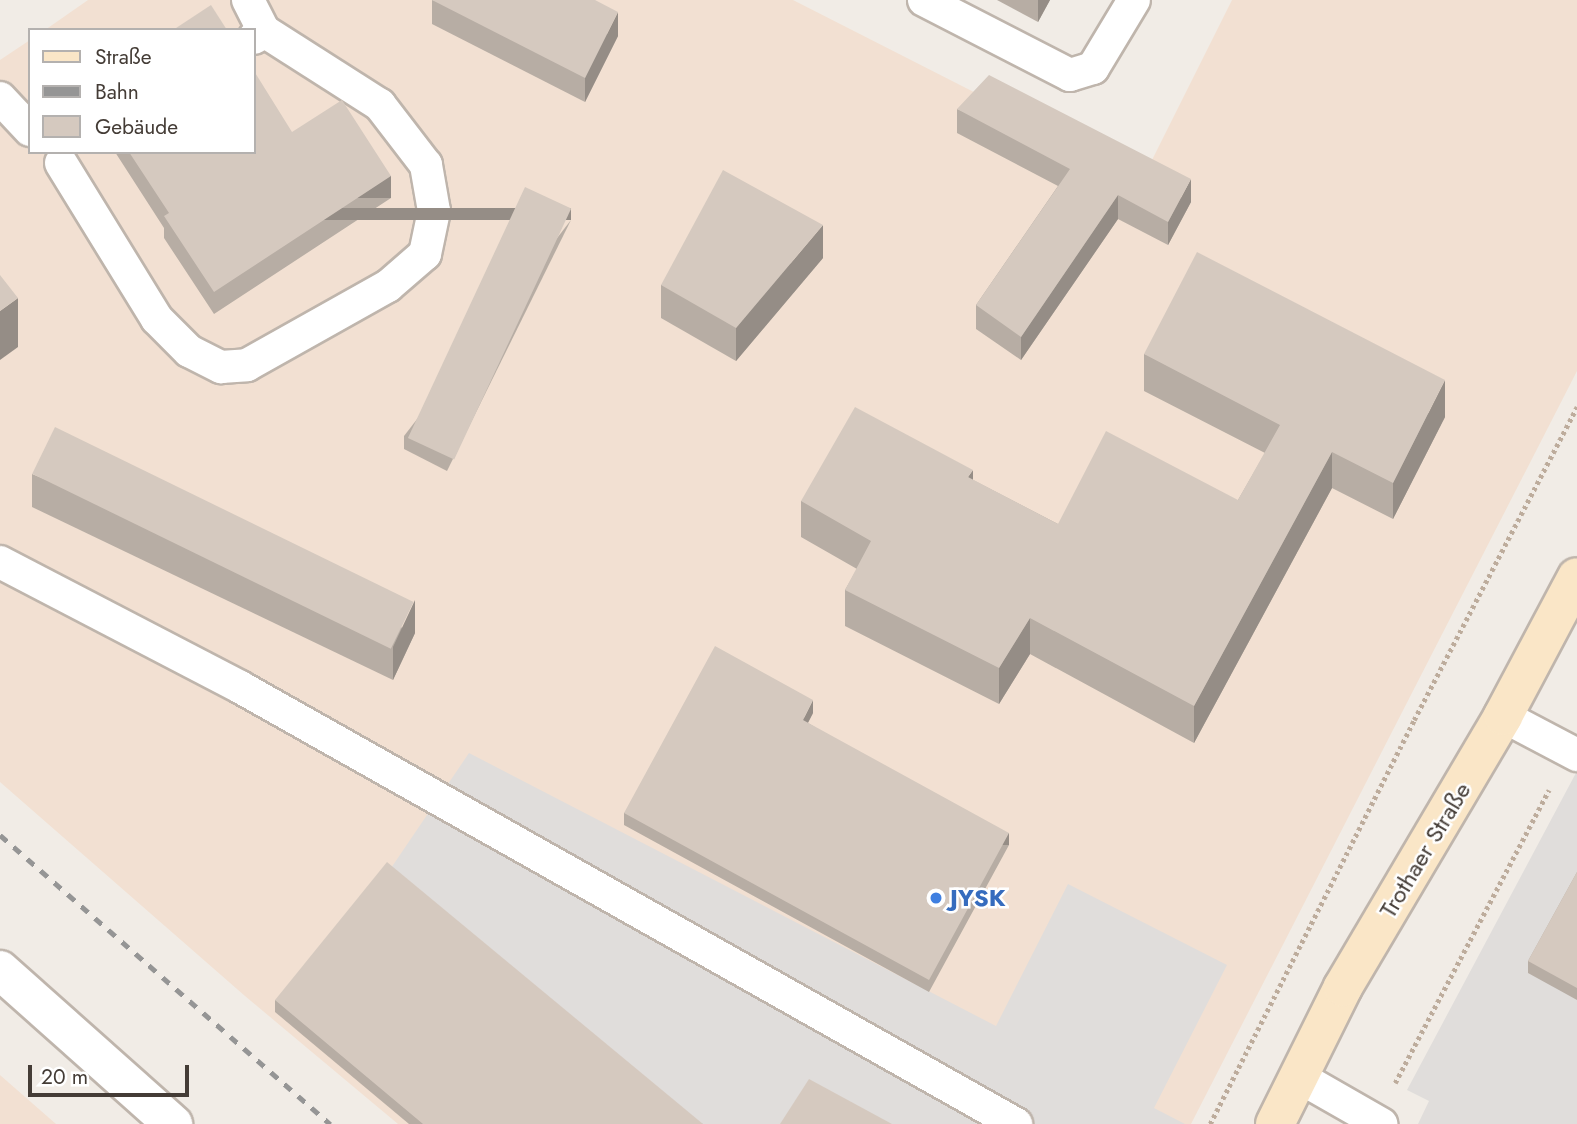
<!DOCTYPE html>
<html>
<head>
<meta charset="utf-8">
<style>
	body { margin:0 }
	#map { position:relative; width:1577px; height:1124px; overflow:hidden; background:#f1ece6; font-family:Jost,sans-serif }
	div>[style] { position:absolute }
	.commercial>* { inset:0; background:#f2e0d2 }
	.parking>* { inset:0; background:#e0dddb }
	.path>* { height:4.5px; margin-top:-2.25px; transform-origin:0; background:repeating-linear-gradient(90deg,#bdac9c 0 3.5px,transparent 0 7px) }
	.roads { filter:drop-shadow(2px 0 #bfb5ac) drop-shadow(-2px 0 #bfb5ac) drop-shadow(0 2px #bfb5ac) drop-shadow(0 -2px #bfb5ac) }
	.service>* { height:32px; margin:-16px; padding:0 16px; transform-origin:16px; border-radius:16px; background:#fff }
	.tertiary>* { height:38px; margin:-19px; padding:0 19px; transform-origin:19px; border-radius:19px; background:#fff }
	.secondary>* { height:38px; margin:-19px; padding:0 19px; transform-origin:19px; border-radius:19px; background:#fae6c7 }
	.rail>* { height:5px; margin-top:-2.5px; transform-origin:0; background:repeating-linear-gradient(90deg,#959595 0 9px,transparent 0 18px) }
	.wall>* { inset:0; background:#b7ada4 }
	.shaded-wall>* { inset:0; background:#958d86; transform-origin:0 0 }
	.building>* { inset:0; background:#d5c9bf; transform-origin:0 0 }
	.dots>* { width:19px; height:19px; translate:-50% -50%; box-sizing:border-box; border:4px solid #fff; border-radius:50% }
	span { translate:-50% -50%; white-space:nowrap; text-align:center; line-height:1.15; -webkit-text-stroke:5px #fff; paint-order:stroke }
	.street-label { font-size:24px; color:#443c36 }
	.shop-label { font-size:24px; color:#366cbe; font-weight:700 }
	.left { translate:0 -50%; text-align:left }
	.legend { position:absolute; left:28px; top:28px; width:228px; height:126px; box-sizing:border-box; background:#fff; border:2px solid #b4b1af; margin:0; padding:9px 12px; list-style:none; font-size:21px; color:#443c36 }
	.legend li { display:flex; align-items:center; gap:14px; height:35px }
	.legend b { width:35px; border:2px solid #b4b1af }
	.scale { position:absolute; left:28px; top:1065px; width:161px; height:32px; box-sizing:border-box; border:4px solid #443c36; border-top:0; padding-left:9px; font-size:21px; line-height:24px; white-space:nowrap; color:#443c36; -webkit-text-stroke:5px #fff; paint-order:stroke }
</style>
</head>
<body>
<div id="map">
	<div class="commercial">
		<div style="clip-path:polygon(88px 0,793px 0,1143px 178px,1232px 0,1577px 0,1577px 371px,1191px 1124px,398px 1124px,245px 996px,0 782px,0 60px,30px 40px,30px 152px,254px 152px,254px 30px,45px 30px)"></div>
		<div style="clip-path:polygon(0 1075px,56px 1124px,0 1124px)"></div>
	</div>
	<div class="parking">
		<div style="clip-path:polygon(469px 753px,996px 1026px,1068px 884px,1227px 965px,1154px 1108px,1185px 1124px,688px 1124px,387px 874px)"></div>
		<div style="clip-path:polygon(1577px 771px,1577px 1124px,1418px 1124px,1429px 1101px,1407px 1090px)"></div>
	</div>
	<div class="path">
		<div style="left:1395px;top:1083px;width:331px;rotate:-62.3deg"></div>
		<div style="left:1210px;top:1124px;width:453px;rotate:-63.2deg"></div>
		<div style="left:1414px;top:720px;width:353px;rotate:-62.5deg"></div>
	</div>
	<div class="roads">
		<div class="service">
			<div style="left:248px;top:0;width:35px;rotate:63deg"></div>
			<div style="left:264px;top:31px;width:12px;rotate:145deg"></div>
			<div style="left:924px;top:0;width:164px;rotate:27.2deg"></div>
			<div style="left:1070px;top:75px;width:24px;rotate:-17deg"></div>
			<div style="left:1093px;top:68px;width:79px;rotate:-58.9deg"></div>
			<div style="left:0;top:98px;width:44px;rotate:46.8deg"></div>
			<div style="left:61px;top:163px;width:183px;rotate:58.4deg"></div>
			<div style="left:157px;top:319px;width:45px;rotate:45deg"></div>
			<div style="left:189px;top:351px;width:36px;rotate:27deg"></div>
			<div style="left:221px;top:367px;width:26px;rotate:-4deg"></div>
			<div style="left:247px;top:365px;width:162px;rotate:-29.3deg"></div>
			<div style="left:388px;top:286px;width:49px;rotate:-40.9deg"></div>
			<div style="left:425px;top:254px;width:44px;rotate:-78.2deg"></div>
			<div style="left:434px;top:211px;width:47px;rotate:-99.9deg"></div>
			<div style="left:426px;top:165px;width:76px;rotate:-127.5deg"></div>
			<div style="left:380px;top:105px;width:138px;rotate:-147.5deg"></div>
			<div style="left:0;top:562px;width:271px;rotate:27.5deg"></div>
			<div style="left:240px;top:687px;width:891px;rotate:29.39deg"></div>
			<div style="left:1503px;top:716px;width:84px;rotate:27.8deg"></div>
			<div style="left:1299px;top:1077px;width:95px;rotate:29.8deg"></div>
		</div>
		<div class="tertiary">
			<div style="left:0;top:970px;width:232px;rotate:41.7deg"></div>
		</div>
		<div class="secondary">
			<div style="left:1275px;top:1124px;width:153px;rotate:-63.6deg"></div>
			<div style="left:1343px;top:987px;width:315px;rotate:-59.4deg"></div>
			<div style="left:1503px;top:716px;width:157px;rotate:-62deg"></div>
		</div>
	</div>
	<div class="rail">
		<div style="left:0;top:835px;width:439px;rotate:41.2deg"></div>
	</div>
	<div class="wall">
		<div style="clip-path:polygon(432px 0,618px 36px,585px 102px,432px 24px)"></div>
		<div style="clip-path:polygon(997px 0,1050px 0,1038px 22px)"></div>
		<div style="clip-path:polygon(957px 109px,1191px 202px,1168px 245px,1118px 219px,1021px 360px,976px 329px,976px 305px,1058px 186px,957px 133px)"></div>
		<div style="clip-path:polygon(292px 132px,391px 198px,214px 314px,164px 238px,164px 228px,115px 152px,254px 152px)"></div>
		<div style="clip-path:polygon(571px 220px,447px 471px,404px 449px,404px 436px)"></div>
		<div style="clip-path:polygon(823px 258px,736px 361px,661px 318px,661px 285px)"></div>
		<div style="clip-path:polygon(1144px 354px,1445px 417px,1393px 519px,1332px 488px,1194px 743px,1030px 654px,999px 704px,845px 626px,845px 590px,857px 569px,801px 537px,801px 501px,973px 480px,1058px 524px,1238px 500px,1265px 453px,1144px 391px)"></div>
		<div style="clip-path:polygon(32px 474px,415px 633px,393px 680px,32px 507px)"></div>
		<div style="clip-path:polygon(813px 713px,808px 723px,1009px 845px,929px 992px,624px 825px,624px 813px)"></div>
		<div style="clip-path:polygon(1577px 872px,1577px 1000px,1528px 973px,1528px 961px)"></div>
		<div style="clip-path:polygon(275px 1000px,703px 1124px,409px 1124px,275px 1012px)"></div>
	</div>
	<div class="shaded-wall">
		<div style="clip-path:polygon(1038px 0,1050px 0,1038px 22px)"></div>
		<div style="clip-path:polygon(618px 12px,618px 36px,585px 102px,585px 78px)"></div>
		<div style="left:391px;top:176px;width:22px;height:212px;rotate:90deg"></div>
		<div style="clip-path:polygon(1191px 179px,1191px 202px,1168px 245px,1168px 222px)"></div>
		<div style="clip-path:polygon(1118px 195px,1118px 219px,1021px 360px,1021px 337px)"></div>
		<div style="left:571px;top:208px;width:12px;height:280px;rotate:90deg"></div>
		<div style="clip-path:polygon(823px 225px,823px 258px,736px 361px,736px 328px)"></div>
		<div style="clip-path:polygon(18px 298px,18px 347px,0 360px,0 311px)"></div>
		<div style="clip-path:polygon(1445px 380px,1445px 417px,1393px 519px,1393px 483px)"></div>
		<div style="clip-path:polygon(1332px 452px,1332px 488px,1194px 743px,1194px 706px)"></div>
		<div style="clip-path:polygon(973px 470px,973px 506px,968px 477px)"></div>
		<div style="clip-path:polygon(415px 600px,415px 633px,393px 680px,393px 647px)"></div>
		<div style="clip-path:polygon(1030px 618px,1030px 654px,999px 704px,999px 668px)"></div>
		<div style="clip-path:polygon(813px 700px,813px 713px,803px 732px,803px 720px)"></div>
		<div style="left:1009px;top:833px;width:12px;height:167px;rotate:90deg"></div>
	</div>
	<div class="building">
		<div style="clip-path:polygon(432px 0,595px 0,618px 12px,585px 78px)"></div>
		<div style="clip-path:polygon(211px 5px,227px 30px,173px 30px)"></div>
		<div style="clip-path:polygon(254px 71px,292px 132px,342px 100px,391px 176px,214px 292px,164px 216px,169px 213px,129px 152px,254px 152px)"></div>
		<div style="clip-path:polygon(989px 75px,1191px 179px,1168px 222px,1118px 195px,1021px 337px,976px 305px,1070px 169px,957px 109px)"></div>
		<div style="clip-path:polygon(723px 170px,823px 225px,736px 328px,661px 285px)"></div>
		<div style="left:525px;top:187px;width:51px;height:277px;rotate:25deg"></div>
		<div style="clip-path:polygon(1197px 252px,1445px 380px,1393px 483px,1332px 452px,1194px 706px,1030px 618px,999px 668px,845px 590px,871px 541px,801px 501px,855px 407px,973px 470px,968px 477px,1058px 524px,1106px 431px,1238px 500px,1280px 425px,1144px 354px)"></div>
		<div style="clip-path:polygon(0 275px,18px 298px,0 311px)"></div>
		<div style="left:55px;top:427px;width:399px;height:52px;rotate:26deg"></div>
		<div style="clip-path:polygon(715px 646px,813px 700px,803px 720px,1009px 833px,929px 980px,624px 813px)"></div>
		<div style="clip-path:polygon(387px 862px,703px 1124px,423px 1124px,275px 1000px)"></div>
		<div style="clip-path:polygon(1577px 872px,1577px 988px,1528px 961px)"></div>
		<div style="clip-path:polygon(809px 1079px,892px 1124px,780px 1124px)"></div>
	</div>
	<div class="dots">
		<div style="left:936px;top:898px;background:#3f7fe0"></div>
	</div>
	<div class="street-label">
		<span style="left:1425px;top:850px;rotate:-59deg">Trothaer Straße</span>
	</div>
	<div class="shop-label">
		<span class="left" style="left:950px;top:898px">JYSK</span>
	</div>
	<ul class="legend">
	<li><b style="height:9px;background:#fae6c7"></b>Straße</li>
	<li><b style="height:9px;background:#959595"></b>Bahn</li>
	<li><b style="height:19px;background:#d5c9bf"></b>Gebäude</li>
	</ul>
	<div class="scale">20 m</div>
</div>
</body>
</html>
